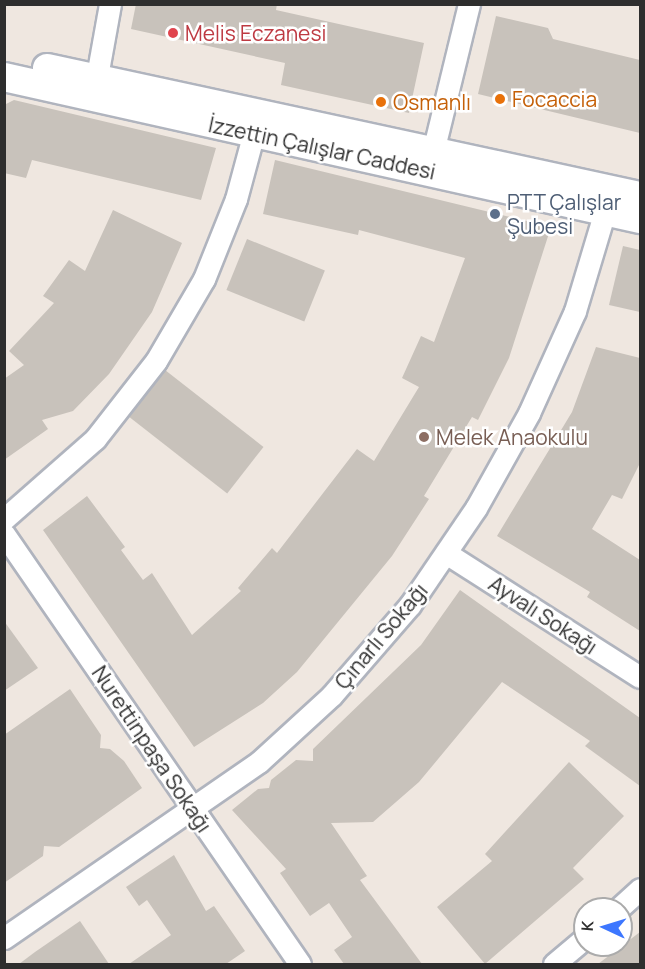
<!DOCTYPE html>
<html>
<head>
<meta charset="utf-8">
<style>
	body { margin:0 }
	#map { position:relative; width:645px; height:969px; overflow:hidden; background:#efe7e0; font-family:Manrope,sans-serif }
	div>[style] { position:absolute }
	.building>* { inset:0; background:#c8c2bb; transform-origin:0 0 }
	.roads { filter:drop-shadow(2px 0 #b0b4be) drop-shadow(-2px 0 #b0b4be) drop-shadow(0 2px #b0b4be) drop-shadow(0 -2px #b0b4be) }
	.street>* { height:21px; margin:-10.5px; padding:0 10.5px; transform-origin:10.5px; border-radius:10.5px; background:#fff }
	.secondary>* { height:28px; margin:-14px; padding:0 14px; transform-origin:14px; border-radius:14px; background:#fff }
	.dots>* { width:16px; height:16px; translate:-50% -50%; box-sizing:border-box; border:3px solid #fff; border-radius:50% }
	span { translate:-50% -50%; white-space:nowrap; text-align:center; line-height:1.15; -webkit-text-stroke:5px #fff; paint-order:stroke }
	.health-label { font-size:21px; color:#be3a42 }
	.left { translate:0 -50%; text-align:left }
	.food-label { font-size:21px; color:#c56008 }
	.street-label { font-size:21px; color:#2e2e2e }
	.service-label { font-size:21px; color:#4e5e75 }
	.education-label { font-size:21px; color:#785e54 }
	.frame { position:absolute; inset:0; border:6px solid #2e2e2e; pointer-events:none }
	.north { position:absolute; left:573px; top:897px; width:60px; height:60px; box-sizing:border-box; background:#fff; border:2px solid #ababab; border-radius:50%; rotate:274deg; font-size:16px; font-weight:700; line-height:24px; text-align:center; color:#2e2e2e }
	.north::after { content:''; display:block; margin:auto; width:21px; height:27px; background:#3d77ff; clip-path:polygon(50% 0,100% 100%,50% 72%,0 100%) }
</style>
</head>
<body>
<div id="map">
	<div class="building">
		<div style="clip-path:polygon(136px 4px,277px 4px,276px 10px,424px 43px,409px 113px,281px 85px,285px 63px,131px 29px)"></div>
		<div style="clip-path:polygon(496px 16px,548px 28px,553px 39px,640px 60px,640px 133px,478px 94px)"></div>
		<div style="clip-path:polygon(14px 100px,216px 148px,201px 200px,32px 160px,26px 178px,4px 173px,4px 105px)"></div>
		<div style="clip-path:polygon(275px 160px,551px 227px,509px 358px,478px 420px,472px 417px,424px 496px,429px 499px,392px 556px,297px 672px,263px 703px,194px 747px,43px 530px,87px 496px,125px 547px,121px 550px,143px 580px,152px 573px,192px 635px,241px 591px,238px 588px,272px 548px,277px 553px,357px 449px,374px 461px,419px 387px,402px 378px,421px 336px,434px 342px,465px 258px,359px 230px,358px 235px,263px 214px)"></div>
		<div style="clip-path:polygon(113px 210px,182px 243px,152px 312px,109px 374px,73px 411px,42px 420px,48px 429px,4px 460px,4px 379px,24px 365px,9px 351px,54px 303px,43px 296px,69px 260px,85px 271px)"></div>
		<div style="left:247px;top:239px;width:84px;height:55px;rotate:22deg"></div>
		<div style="clip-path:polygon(623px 246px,640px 250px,640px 312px,609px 305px)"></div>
		<div style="clip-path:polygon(596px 347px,640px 358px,640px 463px,622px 499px,612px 495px,592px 529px,640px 560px,640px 631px,587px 597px,590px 592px,497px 536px,572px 412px)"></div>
		<div style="left:165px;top:370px;width:125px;height:59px;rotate:38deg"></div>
		<div style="clip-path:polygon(460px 590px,640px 718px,640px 786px,585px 746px,590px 741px,502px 682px,419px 782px,373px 822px,331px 823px,367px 876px,360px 880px,422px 964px,344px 964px,334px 950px,352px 937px,329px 903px,310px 916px,280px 873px,286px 869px,232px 810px,258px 789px,269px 788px,271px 780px,296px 760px,313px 761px,313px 749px,421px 645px)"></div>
		<div style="clip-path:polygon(4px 621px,38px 668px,4px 691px)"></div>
		<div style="clip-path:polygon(70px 689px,101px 735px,100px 748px,110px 749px,124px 761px,142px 788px,59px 847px,44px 846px,43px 856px,4px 883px,4px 735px)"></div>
		<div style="clip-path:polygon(569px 762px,624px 816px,573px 868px,584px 879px,485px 964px,437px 907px,492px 861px,485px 854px)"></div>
		<div style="clip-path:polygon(174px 855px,206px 911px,214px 906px,245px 951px,226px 964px,129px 964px,171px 935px,147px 900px,139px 906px,126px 887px)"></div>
		<div style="clip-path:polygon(80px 921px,109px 964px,19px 964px,35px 952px)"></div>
		<div style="clip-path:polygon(640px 932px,640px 964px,598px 964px)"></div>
	</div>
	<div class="roads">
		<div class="street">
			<div style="left:94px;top:93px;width:90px;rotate:-79.8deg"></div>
			<div style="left:430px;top:164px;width:165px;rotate:-76.3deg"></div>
			<div style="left:4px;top:519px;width:121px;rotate:-41.3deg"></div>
			<div style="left:95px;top:439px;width:99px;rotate:-52deg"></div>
			<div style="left:156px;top:361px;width:95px;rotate:-59.7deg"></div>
			<div style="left:204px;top:279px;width:86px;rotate:-68.2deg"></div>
			<div style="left:236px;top:199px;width:81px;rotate:-74.9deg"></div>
			<div style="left:4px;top:534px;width:522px;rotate:55.46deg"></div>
			<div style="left:446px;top:553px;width:230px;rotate:32.6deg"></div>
			<div style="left:618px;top:909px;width:30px;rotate:-42deg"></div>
			<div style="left:4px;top:938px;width:310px;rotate:-34.6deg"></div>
			<div style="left:259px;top:762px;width:99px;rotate:-42.5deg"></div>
			<div style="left:332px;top:695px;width:119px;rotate:-49.1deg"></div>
			<div style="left:410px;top:605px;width:117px;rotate:-55.8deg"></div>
			<div style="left:476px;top:508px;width:109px;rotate:-60.8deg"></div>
			<div style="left:529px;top:413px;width:112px;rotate:-65.7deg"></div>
			<div style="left:575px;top:311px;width:104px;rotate:-73.3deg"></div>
			<div style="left:554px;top:964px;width:40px;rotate:-40deg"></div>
		</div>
		<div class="secondary">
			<div style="left:47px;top:68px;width:607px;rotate:12.18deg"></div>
			<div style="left:4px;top:77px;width:652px;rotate:12.59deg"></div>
		</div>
	</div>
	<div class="dots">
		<div style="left:173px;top:33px;background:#e0444e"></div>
		<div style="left:500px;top:99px;background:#e8710a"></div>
		<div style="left:381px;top:102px;background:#e8710a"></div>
		<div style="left:495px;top:214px;background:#5c6f8a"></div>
		<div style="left:424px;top:437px;background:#8d6e63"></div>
	</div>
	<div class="health-label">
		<span class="left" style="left:185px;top:33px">Melis Eczanesi</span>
	</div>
	<div class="food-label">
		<span class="left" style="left:512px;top:99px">Focaccia</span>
		<span class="left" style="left:393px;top:102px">Osmanlı</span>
	</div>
	<div class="street-label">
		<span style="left:322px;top:148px;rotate:12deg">İzzettin Çalışlar Caddesi</span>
		<span style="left:543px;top:615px;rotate:33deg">Ayvalı Sokağı</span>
		<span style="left:381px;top:636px;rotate:-50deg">Çınarlı Sokağı</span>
		<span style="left:152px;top:749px;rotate:56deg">Nurettinpaşa Sokağı</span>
	</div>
	<div class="service-label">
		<span class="left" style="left:507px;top:214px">PTT Çalışlar<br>Şubesi</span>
	</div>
	<div class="education-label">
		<span class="left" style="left:436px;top:437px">Melek Anaokulu</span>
	</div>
	<div class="frame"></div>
	<div class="north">K</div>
</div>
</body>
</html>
